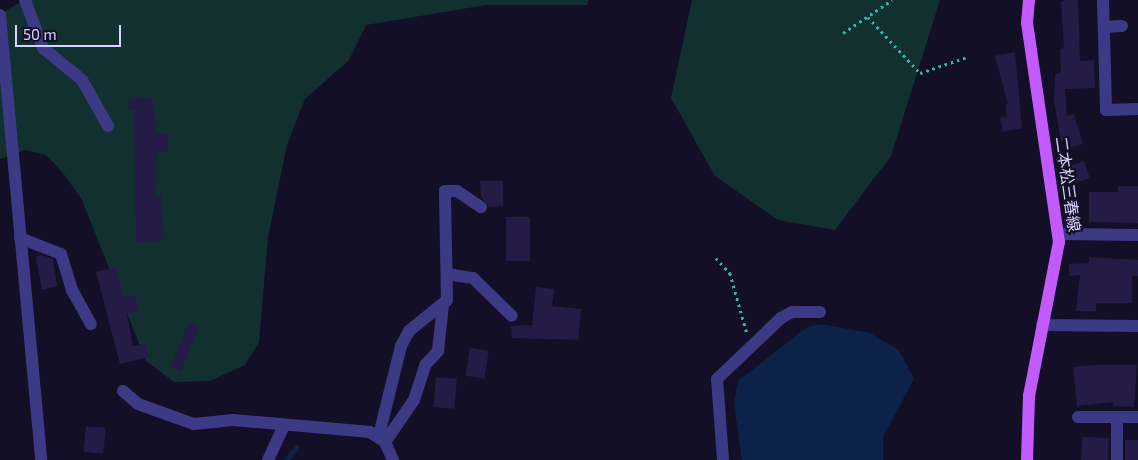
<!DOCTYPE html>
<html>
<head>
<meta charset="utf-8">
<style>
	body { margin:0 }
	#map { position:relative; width:1138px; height:460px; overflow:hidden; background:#130f26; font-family:"Exo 2","Noto Sans JP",sans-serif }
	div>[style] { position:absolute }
	.green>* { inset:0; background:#12302f }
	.water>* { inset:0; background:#0c2248 }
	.stream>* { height:4.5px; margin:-2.25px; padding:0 2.25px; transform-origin:2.25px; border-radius:2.25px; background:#0c2248 }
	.building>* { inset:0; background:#241b47; transform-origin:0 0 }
	.path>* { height:2.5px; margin-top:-1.25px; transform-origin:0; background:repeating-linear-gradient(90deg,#2fb8b0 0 2.5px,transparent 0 6.5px) }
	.minor>* { height:12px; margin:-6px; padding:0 6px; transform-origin:6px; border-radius:6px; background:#3d3a85 }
	.major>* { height:12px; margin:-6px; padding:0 6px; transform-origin:6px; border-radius:6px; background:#c25bff }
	span { translate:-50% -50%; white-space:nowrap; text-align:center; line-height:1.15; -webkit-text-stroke:4.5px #130f26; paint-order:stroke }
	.street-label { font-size:16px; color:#d9d4ff }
	.scale { position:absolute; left:15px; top:25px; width:106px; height:22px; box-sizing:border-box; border:2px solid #d9d4ff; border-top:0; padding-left:6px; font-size:15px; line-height:18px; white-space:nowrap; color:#d9d4ff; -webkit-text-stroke:4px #130f26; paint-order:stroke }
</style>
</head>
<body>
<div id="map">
	<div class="green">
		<div style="clip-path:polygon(24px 0,589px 0,587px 5px,486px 5px,366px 25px,349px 60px,305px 99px,287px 145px,268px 237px,259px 342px,245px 365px,210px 381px,174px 382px,146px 361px,82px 200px,63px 173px,46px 155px,26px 150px,0 159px,0 14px)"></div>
		<div style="clip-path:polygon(692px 0,940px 0,891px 156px,835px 230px,778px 220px,715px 176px,671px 98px)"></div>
	</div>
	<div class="water">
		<div style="clip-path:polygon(821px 324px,870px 333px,899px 350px,914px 379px,883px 437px,883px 460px,742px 460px,734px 404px,738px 381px,807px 327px)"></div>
	</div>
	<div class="stream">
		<div style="left:286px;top:460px;width:16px;rotate:-50deg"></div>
	</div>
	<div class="building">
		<div style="clip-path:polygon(1065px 0,1078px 0,1080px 61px,1094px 60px,1095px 88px,1065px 89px,1067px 116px,1074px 114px,1083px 144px,1071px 147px,1068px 139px,1061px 142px,1054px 101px,1055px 74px,1061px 73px,1060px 49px,1064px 48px,1061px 2px)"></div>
		<div style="clip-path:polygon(1015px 52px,1022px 128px,1003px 132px,1000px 118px,1007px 117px,1005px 105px,1008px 104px,995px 56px)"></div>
		<div style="clip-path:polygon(129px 97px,152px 98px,157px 133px,168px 134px,167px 152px,157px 152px,155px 195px,161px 195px,164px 240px,136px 243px,134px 110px,128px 110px)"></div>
		<div style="left:1084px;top:161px;width:18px;height:16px;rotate:71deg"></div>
		<div style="clip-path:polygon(480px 181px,503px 181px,503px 206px,489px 207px,481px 197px)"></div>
		<div style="clip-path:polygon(1118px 186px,1138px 186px,1138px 223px,1089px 222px,1089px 192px,1118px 192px)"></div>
		<div style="left:506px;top:217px;width:24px;height:44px"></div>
		<div style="clip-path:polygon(42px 255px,53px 259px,57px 286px,42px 290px,36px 257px)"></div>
		<div style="clip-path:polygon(1089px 257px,1138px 260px,1138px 276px,1132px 276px,1132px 303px,1096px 303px,1096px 311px,1076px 311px,1080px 275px,1069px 276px,1069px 264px,1089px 263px)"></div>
		<div style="clip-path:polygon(116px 267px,123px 297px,135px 295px,139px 311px,127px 314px,133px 346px,145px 343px,149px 357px,120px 364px,96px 272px)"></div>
		<div style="clip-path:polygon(536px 287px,554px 289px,552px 306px,581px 309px,578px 340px,512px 338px,511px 326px,532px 325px)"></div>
		<div style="left:189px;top:322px;width:11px;height:48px;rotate:22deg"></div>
		<div style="left:470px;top:348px;width:19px;height:28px;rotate:9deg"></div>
		<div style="clip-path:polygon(1092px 365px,1137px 365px,1134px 407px,1113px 406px,1113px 402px,1077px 406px,1073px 367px)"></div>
		<div style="left:436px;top:377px;width:21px;height:30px;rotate:5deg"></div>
		<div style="left:86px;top:426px;width:20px;height:26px;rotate:6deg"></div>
		<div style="left:1082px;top:437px;width:27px;height:23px;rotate:2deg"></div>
		<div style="left:1125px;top:440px;width:13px;height:20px"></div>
	</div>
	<div class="path">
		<div style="left:868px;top:17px;width:76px;rotate:47.1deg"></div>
		<div style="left:920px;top:73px;width:50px;rotate:-18.8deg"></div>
		<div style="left:843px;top:33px;width:59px;rotate:-34deg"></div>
		<div style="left:716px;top:258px;width:21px;rotate:47deg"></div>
		<div style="left:730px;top:273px;width:62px;rotate:74.2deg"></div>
	</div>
	<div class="minor">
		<div style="left:25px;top:0;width:51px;rotate:69.4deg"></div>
		<div style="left:43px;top:48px;width:50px;rotate:39.4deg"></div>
		<div style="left:82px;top:80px;width:53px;rotate:60.5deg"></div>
		<div style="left:1103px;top:0;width:110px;rotate:88.4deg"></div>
		<div style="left:1106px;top:110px;width:32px;rotate:-2deg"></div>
		<div style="left:0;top:15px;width:447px;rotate:84.7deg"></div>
		<div style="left:1104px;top:27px;width:18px;rotate:-3deg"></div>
		<div style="left:1059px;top:234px;width:79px;rotate:0.7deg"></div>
		<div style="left:20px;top:238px;width:44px;rotate:21.3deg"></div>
		<div style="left:61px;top:254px;width:38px;rotate:73deg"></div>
		<div style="left:72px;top:290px;width:39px;rotate:61deg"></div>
		<div style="left:447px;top:274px;width:26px;rotate:9deg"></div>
		<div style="left:473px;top:278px;width:54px;rotate:44.3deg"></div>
		<div style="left:1042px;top:325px;width:96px;rotate:0.6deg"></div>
		<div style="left:123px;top:391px;width:20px;rotate:41deg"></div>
		<div style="left:138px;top:404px;width:59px;rotate:19.7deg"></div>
		<div style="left:194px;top:424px;width:39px;rotate:-6deg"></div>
		<div style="left:233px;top:420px;width:138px;rotate:5deg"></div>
		<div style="left:370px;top:432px;width:18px;rotate:34deg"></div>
		<div style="left:385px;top:442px;width:20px;rotate:66deg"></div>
		<div style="left:1078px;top:417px;width:60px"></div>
		<div style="left:379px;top:435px;width:92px;rotate:-76.1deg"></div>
		<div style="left:401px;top:346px;width:17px;rotate:-62deg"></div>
		<div style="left:409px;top:331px;width:49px;rotate:-39.2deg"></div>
		<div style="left:447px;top:300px;width:109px;rotate:-91.1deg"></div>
		<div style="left:445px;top:191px;width:12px"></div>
		<div style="left:457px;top:191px;width:29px;rotate:34deg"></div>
		<div style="left:385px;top:442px;width:51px;rotate:-55.4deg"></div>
		<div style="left:414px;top:400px;width:38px;rotate:-72deg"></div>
		<div style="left:426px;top:364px;width:18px;rotate:-47deg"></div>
		<div style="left:438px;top:351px;width:46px;rotate:-83.8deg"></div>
		<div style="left:268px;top:460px;width:38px;rotate:-65deg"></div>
		<div style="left:723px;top:460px;width:81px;rotate:-94.2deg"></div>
		<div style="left:717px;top:379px;width:88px;rotate:-43.6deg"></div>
		<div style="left:781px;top:318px;width:13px;rotate:-29deg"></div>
		<div style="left:792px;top:312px;width:28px"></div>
		<div style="left:1117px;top:460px;width:43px;rotate:-90deg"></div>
	</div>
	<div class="major">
		<div style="left:1027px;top:460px;width:64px;rotate:-88.2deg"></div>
		<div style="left:1029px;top:396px;width:157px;rotate:-79deg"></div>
		<div style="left:1059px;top:242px;width:221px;rotate:-98.3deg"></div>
		<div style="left:1027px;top:23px;width:23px;rotate:-85deg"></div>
	</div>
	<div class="street-label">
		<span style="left:1068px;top:184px;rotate:82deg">二本松三春線</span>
	</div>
	<div class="scale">50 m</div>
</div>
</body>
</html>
